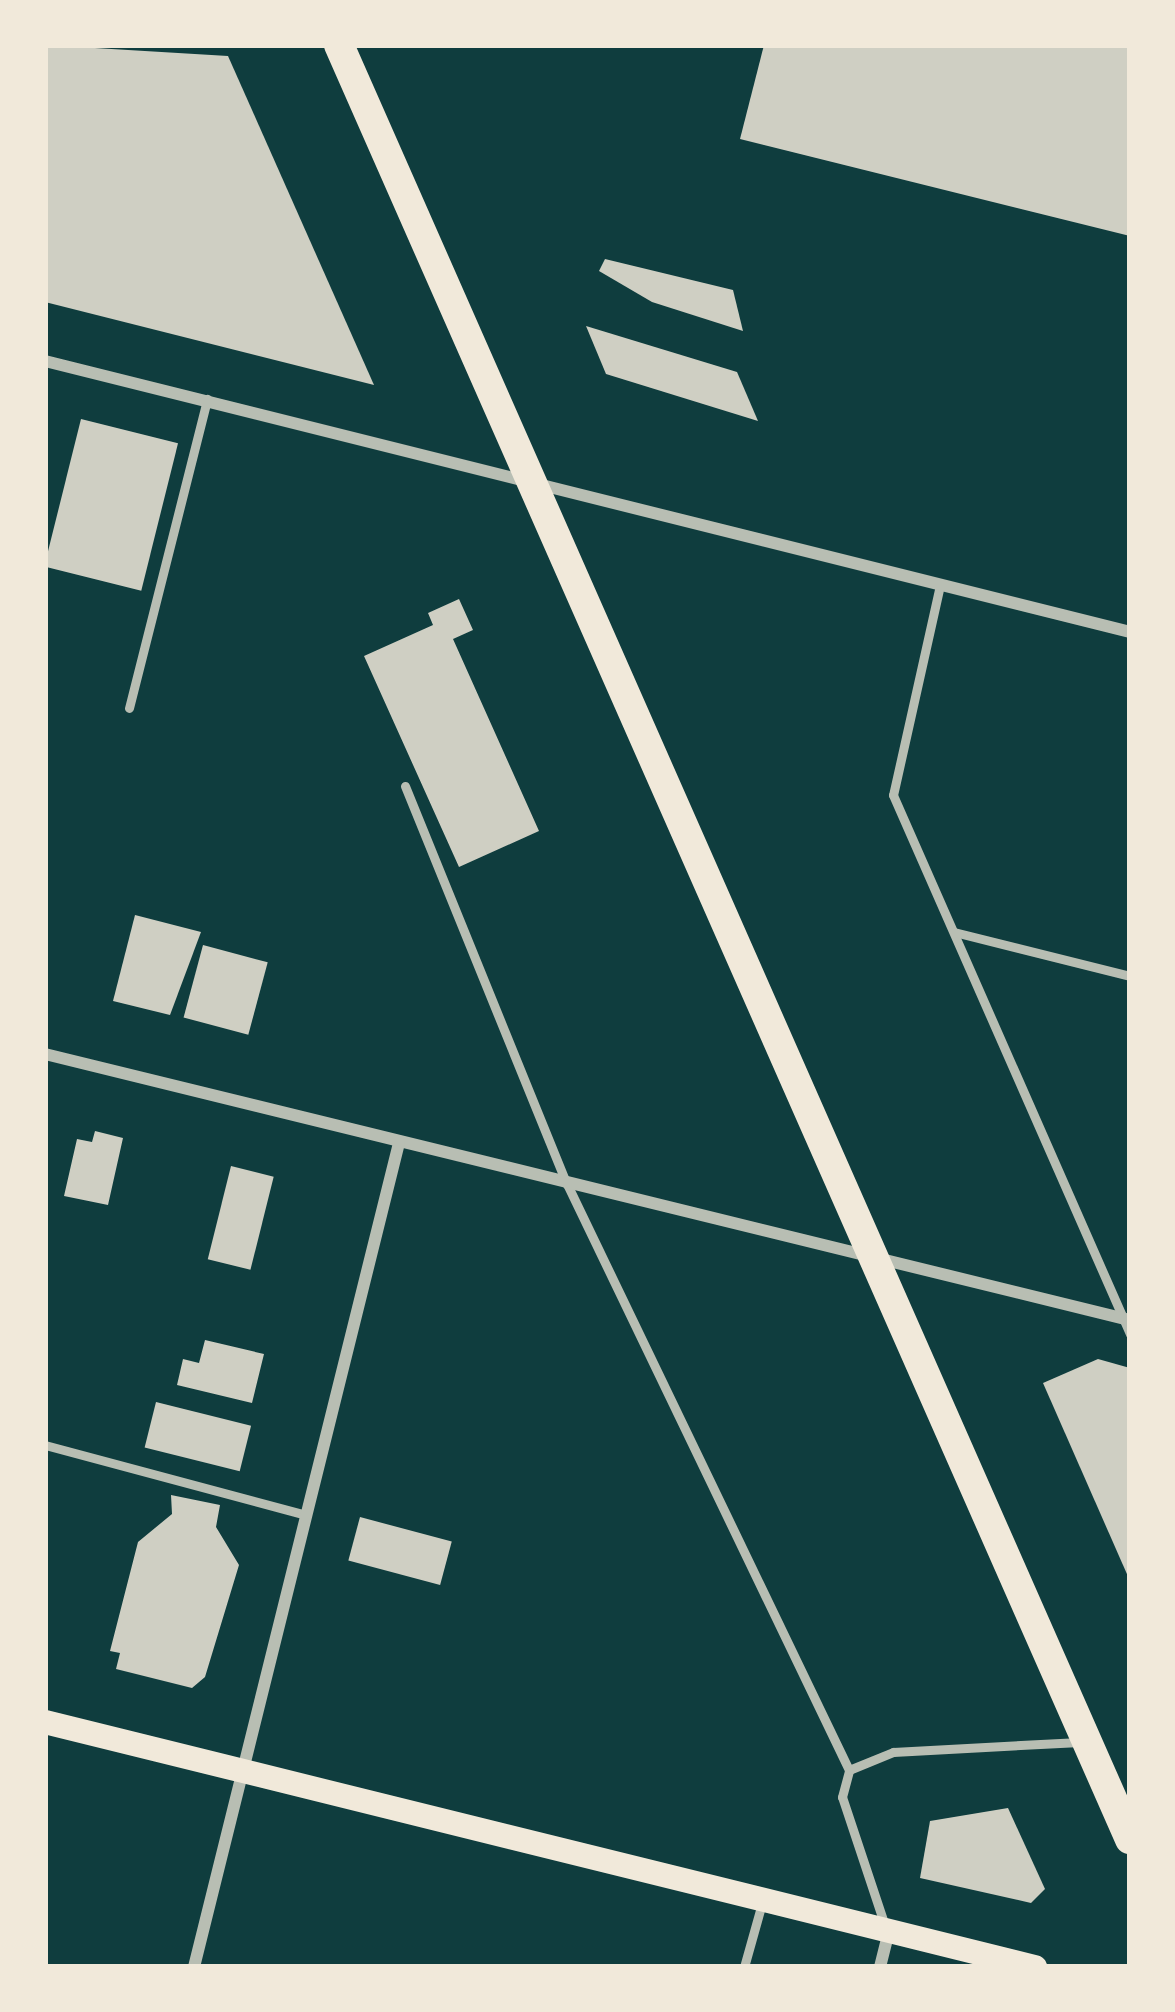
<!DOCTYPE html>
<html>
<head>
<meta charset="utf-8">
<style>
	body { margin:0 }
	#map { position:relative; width:1175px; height:2012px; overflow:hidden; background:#0f3d3e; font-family:Inter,sans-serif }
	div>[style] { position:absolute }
	.building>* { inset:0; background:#cfcfc3; transform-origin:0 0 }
	.service>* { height:9px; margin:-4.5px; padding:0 4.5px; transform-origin:4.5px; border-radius:4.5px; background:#b8beb3 }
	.minor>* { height:12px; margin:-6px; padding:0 6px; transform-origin:6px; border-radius:6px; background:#b8beb3 }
	.secondary>* { height:24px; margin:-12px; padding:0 12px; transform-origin:12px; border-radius:12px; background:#f1e9da }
	.primary>* { height:30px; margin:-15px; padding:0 15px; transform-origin:15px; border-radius:15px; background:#f1e9da }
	span { translate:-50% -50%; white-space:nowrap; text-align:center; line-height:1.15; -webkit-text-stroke:9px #f1e9da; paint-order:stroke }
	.frame { position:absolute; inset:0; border:48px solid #f1e9da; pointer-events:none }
</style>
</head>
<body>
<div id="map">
	<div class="building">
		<div style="clip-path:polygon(45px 45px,228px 56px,374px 385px,45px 302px)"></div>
		<div style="clip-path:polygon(764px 45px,1130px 45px,1130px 236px,740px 139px)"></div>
		<div style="clip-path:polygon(605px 259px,733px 290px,743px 331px,652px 302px,599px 271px)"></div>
		<div style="clip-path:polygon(586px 326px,737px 372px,758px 421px,606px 374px)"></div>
		<div style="left:81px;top:419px;width:100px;height:152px;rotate:14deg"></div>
		<div style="clip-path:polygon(459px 599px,473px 630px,453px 639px,539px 831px,459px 867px,364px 656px,433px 625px,428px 613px)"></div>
		<div style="clip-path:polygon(135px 915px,201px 932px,170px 1015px,113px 1001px)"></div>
		<div style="left:203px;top:945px;width:67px;height:75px;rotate:15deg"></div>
		<div style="clip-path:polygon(95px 1131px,123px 1138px,108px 1205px,64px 1196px,77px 1139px,92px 1142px)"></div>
		<div style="left:231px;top:1166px;width:44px;height:96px;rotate:14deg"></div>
		<div style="clip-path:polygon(205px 1340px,264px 1354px,252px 1403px,177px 1385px,183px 1359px,199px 1363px)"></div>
		<div style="clip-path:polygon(1098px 1359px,1130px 1368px,1130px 1581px,1043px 1383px)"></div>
		<div style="left:156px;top:1402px;width:98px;height:47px;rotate:14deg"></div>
		<div style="clip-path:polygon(171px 1495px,220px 1505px,216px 1527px,239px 1565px,205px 1677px,192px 1688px,116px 1669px,120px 1653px,110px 1651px,138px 1542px,172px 1514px)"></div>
		<div style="left:360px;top:1517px;width:95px;height:45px;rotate:15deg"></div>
		<div style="clip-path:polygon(1008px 1808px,1045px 1889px,1031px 1903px,920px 1878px,930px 1821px)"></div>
	</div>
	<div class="service">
		<div style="left:940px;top:585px;width:215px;rotate:102.6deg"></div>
		<div style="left:893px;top:795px;width:589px;rotate:66.26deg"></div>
		<div style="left:129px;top:708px;width:319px;rotate:-75.8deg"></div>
		<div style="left:405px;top:786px;width:430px;rotate:67.9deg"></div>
		<div style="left:567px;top:1184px;width:650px;rotate:64.3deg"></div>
		<div style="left:954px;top:932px;width:181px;rotate:14deg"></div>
		<div style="left:45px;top:1445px;width:270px;rotate:15deg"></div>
		<div style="left:886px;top:1929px;width:139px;rotate:-108.4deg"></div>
		<div style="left:842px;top:1797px;width:28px;rotate:-75deg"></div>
		<div style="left:849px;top:1770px;width:48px;rotate:-22.2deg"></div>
		<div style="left:893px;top:1752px;width:187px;rotate:-3.1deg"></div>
		<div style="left:744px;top:1967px;width:66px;rotate:-74.3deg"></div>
	</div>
	<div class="minor">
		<div style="left:45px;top:361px;width:1118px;rotate:14.02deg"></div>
		<div style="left:45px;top:1054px;width:1117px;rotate:13.78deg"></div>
		<div style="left:194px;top:1967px;width:849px;rotate:-76.03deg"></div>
		<div style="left:880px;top:1967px;width:33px;rotate:-76deg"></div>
	</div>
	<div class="secondary">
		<div style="left:45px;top:1722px;width:1020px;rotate:13.9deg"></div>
	</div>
	<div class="primary">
		<div style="left:339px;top:45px;width:1961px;rotate:66.21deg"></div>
	</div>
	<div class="frame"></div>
</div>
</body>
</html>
